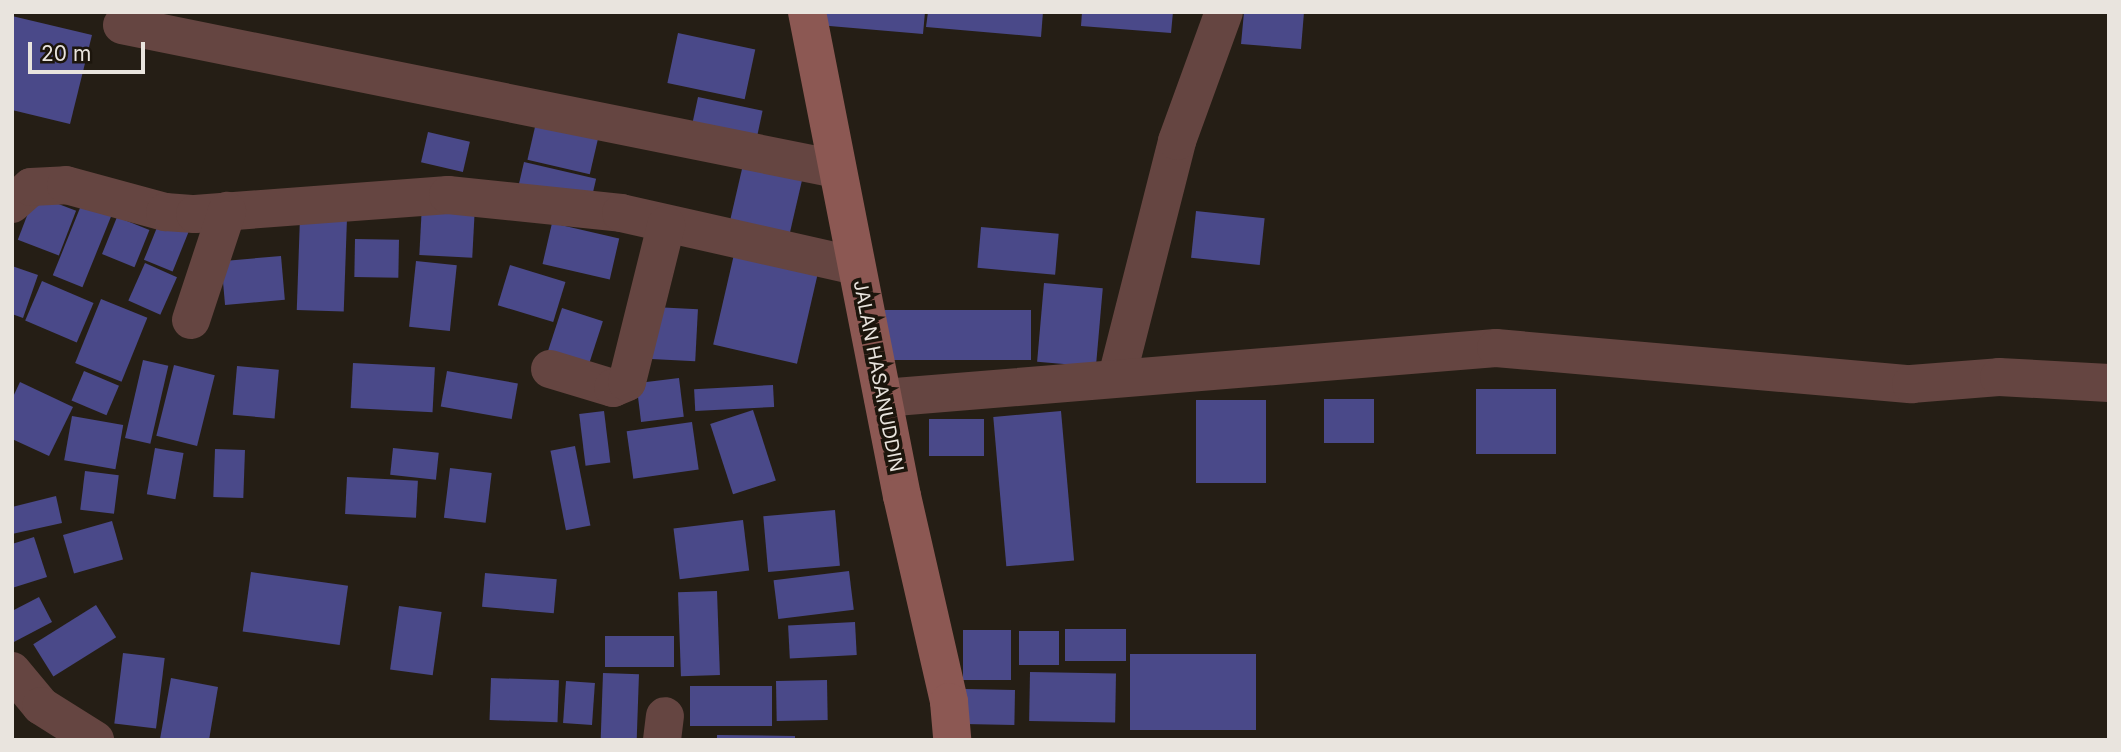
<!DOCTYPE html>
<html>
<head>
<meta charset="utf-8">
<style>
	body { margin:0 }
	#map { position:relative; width:2121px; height:752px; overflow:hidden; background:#251e15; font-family:Inter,sans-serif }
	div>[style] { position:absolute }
	.building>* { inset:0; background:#4a4989; transform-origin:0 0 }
	.street>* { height:38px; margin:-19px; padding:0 19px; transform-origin:19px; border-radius:19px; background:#654541 }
	.secondary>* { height:38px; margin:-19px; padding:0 19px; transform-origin:19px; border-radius:19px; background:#8c5853 }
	span { translate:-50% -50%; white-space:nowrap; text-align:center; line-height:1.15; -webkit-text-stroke:7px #1c150c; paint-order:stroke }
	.street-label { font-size:19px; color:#e9e4de }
	.frame { position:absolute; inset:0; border:14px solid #e9e4de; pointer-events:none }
	.scale { position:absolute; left:28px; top:42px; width:117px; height:32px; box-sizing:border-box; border:4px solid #e9e4de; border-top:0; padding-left:9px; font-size:21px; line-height:24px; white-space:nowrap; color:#e9e4de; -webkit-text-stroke:5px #1c150c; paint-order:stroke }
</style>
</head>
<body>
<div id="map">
	<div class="building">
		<div style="clip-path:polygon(819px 12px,925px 12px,923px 34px,818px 25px)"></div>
		<div style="clip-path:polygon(928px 12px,1043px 12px,1041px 37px,926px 27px)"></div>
		<div style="clip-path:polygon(1082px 12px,1173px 12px,1171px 33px,1081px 26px)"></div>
		<div style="clip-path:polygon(1244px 12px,1304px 12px,1301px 49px,1241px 44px)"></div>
		<div style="clip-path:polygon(12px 16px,92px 35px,70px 124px,12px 110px)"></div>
		<div style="left:678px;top:33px;width:79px;height:51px;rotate:12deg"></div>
		<div style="left:698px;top:97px;width:66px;height:37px;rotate:12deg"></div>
		<div style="left:538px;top:114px;width:64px;height:47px;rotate:13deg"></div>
		<div style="left:428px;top:132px;width:43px;height:31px;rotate:13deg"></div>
		<div style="left:745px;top:156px;width:61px;height:77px;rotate:13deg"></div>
		<div style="left:524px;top:162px;width:74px;height:30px;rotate:13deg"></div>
		<div style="left:35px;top:195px;width:44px;height:48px;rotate:21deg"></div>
		<div style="left:82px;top:203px;width:32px;height:78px;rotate:22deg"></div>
		<div style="left:422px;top:204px;width:53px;height:51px;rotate:3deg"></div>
		<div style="left:1196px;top:211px;width:69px;height:47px;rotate:6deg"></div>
		<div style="left:117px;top:217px;width:35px;height:40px;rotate:22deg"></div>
		<div style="left:300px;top:217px;width:47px;height:93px;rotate:2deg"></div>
		<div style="left:160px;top:220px;width:31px;height:43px;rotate:22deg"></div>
		<div style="left:552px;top:223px;width:69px;height:42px;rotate:13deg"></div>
		<div style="left:981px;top:227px;width:78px;height:41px;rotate:5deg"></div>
		<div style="left:355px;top:239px;width:44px;height:38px;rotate:1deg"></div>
		<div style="left:735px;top:250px;width:86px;height:97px;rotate:13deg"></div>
		<div style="left:281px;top:256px;width:44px;height:60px;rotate:85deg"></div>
		<div style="left:416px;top:261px;width:41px;height:66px;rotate:6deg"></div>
		<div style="left:145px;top:263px;width:35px;height:41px;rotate:24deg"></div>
		<div style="left:510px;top:265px;width:58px;height:42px;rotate:17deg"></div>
		<div style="clip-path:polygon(12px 266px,38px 275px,23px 318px,12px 314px)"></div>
		<div style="left:42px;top:281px;width:56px;height:43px;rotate:23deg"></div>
		<div style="left:1044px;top:283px;width:59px;height:79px;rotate:5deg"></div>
		<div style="left:101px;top:299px;width:50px;height:69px;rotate:22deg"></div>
		<div style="left:654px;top:307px;width:44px;height:52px;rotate:3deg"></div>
		<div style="left:562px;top:308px;width:43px;height:49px;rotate:18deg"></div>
		<div style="left:1031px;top:310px;width:50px;height:146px;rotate:90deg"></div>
		<div style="left:143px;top:360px;width:26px;height:80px;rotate:13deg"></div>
		<div style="left:353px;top:363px;width:82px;height:45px;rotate:3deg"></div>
		<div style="left:174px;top:365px;width:42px;height:73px;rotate:14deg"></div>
		<div style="left:237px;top:366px;width:42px;height:49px;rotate:5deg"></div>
		<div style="left:84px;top:371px;width:38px;height:32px;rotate:23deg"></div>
		<div style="left:447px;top:371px;width:72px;height:36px;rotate:10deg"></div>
		<div style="left:679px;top:378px;width:39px;height:43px;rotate:83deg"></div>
		<div style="clip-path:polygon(20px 382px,73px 407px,49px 456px,12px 439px,12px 399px)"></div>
		<div style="left:773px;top:385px;width:22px;height:79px;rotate:87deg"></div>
		<div style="left:1476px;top:389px;width:80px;height:65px"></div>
		<div style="left:1374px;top:399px;width:44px;height:50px;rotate:90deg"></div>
		<div style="left:1196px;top:400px;width:70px;height:83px"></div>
		<div style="left:753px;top:410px;width:74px;height:45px;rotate:72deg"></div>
		<div style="left:604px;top:411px;width:52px;height:25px;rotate:83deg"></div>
		<div style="left:1061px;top:411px;width:150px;height:68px;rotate:85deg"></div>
		<div style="left:72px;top:416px;width:52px;height:45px;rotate:10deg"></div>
		<div style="left:984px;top:419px;width:37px;height:55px;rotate:90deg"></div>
		<div style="left:692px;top:422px;width:48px;height:66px;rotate:82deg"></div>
		<div style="left:575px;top:446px;width:81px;height:25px;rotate:79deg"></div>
		<div style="left:155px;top:448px;width:29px;height:47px;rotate:10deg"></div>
		<div style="left:393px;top:448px;width:46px;height:27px;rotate:6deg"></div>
		<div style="left:215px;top:449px;width:30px;height:48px;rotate:2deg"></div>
		<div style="left:450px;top:468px;width:42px;height:50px;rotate:7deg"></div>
		<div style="left:85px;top:471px;width:34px;height:39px;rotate:7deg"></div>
		<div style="left:347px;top:477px;width:71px;height:37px;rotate:3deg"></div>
		<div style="clip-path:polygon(56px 496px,62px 523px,12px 534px,12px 507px)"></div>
		<div style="left:835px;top:510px;width:56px;height:72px;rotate:85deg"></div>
		<div style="left:743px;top:520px;width:51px;height:70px;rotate:83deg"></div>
		<div style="left:112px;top:521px;width:40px;height:51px;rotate:74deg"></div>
		<div style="clip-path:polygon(34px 537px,47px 577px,12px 588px,12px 544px)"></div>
		<div style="left:849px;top:571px;width:39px;height:76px;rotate:83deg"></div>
		<div style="left:251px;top:572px;width:98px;height:60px;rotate:8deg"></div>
		<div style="left:485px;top:573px;width:72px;height:34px;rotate:5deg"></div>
		<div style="left:717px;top:591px;width:84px;height:39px;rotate:88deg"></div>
		<div style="clip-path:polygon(39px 597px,52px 622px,12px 643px,12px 611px)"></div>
		<div style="left:96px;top:605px;width:38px;height:74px;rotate:58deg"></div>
		<div style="left:399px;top:606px;width:43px;height:64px;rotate:8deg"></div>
		<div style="left:855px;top:622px;width:33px;height:67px;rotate:87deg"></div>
		<div style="left:1065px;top:629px;width:61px;height:32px"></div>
		<div style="left:1011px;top:630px;width:50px;height:48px;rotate:90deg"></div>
		<div style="left:1059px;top:631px;width:34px;height:40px;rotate:90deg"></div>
		<div style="left:674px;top:636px;width:31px;height:69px;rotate:90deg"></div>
		<div style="left:123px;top:653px;width:42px;height:71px;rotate:7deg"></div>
		<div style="left:1256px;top:654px;width:76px;height:126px;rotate:90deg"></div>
		<div style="left:1030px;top:672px;width:86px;height:49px;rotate:1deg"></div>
		<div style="left:603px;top:673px;width:36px;height:67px;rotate:2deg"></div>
		<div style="clip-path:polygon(171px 678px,218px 687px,209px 740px,160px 739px)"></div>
		<div style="left:491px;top:678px;width:68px;height:42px;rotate:2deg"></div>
		<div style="left:827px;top:680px;width:40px;height:51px;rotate:89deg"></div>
		<div style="left:566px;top:681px;width:29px;height:42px;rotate:4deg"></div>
		<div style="left:690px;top:686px;width:82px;height:40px"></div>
		<div style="left:964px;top:689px;width:51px;height:35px;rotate:1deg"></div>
		<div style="clip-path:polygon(717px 735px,795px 736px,795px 740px,717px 740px)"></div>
	</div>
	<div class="street">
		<div style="left:122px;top:25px;width:728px;rotate:11.4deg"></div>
		<div style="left:12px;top:204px;width:25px;rotate:-42deg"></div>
		<div style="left:31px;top:187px;width:35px;rotate:-3deg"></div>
		<div style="left:66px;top:185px;width:103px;rotate:15.3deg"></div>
		<div style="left:165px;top:212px;width:30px;rotate:4deg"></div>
		<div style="left:195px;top:214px;width:254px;rotate:-4.3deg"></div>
		<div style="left:448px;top:195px;width:174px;rotate:5.9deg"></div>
		<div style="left:621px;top:213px;width:241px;rotate:12.7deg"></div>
		<div style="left:191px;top:320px;width:115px;rotate:-71.7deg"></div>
		<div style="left:550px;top:369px;width:66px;rotate:16.8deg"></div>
		<div style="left:613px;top:388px;width:15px;rotate:-23deg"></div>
		<div style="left:627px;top:382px;width:162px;rotate:-76deg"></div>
		<div style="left:1117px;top:377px;width:244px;rotate:-75.7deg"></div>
		<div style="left:1177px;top:141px;width:137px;rotate:-70deg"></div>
		<div style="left:883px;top:398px;width:615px;rotate:-4.66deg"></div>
		<div style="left:1496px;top:348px;width:417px;rotate:5deg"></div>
		<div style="left:1911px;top:384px;width:88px;rotate:-4.5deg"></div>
		<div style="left:1999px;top:377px;width:110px;rotate:3.1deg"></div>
		<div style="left:12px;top:671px;width:45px;rotate:50.4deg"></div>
		<div style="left:41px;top:706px;width:64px;rotate:32.2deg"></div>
		<div style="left:662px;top:740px;width:24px;rotate:-83deg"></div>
	</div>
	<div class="secondary">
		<div style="left:807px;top:12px;width:493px;rotate:78.9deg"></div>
		<div style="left:902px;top:496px;width:211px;rotate:77.1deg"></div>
		<div style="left:949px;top:702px;width:38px;rotate:85deg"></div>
	</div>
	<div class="street-label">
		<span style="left:878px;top:376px;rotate:79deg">JALAN HASANUDDIN</span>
	</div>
	<div class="frame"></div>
	<div class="scale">20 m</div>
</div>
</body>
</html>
